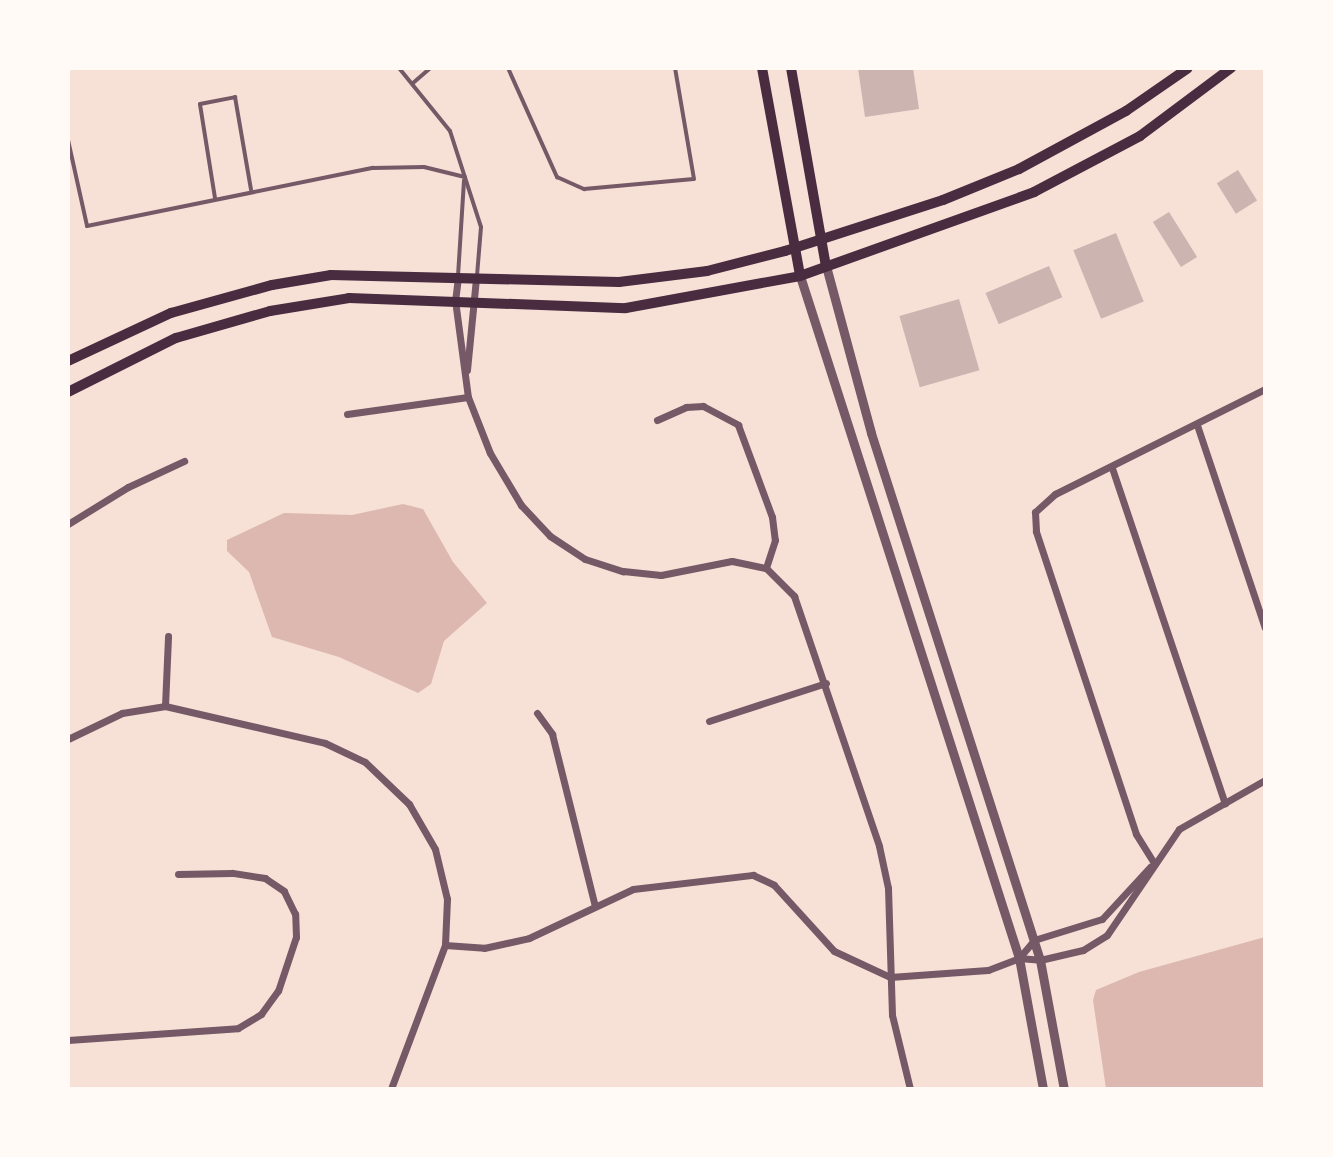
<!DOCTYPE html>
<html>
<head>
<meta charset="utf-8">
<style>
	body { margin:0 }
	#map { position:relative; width:1333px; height:1157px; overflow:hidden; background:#f7e1d7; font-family:"Work Sans",sans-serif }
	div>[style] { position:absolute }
	.water>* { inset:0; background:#dcb8b0 }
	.building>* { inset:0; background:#ccb4b1; transform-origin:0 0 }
	.service>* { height:4px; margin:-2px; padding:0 2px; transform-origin:2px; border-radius:2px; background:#755966 }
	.minor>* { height:7px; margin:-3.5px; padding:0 3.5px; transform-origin:3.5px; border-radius:3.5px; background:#755966 }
	.tertiary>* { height:9px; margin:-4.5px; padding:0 4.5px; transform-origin:4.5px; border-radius:4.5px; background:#755966 }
	.secondary>* { height:10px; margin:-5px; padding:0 5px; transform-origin:5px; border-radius:5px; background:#4a2c40 }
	span { translate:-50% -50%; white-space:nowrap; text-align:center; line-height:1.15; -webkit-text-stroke:8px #fffaf5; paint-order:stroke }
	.frame { position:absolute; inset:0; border:70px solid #fffaf5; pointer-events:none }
</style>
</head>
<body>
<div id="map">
	<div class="water">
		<div style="clip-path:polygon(403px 504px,423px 509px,453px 562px,487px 603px,444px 641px,431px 684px,418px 693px,339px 657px,272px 637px,249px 572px,227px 551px,227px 540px,284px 513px,352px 515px)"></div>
		<div style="clip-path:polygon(1265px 937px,1265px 1089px,1106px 1089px,1093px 1000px,1096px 990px,1139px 972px)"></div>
	</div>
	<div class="building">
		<div style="clip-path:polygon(858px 68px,913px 68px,919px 109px,865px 117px)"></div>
		<div style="left:1238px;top:170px;width:36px;height:25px;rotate:58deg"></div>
		<div style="left:1169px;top:212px;width:53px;height:19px;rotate:58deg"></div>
		<div style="left:1116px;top:233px;width:74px;height:46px;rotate:68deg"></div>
		<div style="left:1049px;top:266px;width:34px;height:69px;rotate:67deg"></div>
		<div style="left:959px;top:299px;width:74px;height:62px;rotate:74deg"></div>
	</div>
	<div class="service">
		<div style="left:399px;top:68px;width:81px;rotate:51deg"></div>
		<div style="left:450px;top:131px;width:101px;rotate:72.1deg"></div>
		<div style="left:481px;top:227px;width:49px;rotate:94.7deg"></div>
		<div style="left:508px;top:68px;width:120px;rotate:65.8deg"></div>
		<div style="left:557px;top:177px;width:30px;rotate:24deg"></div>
		<div style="left:584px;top:189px;width:110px;rotate:-5.2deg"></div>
		<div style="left:694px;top:179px;width:113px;rotate:-99.7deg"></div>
		<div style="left:413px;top:83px;width:23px;rotate:-41deg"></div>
		<div style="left:68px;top:140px;width:88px;rotate:77.5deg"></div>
		<div style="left:87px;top:226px;width:292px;rotate:-11.5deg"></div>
		<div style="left:373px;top:168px;width:51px;rotate:-1.1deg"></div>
		<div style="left:424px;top:167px;width:42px;rotate:13.7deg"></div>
		<div style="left:215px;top:198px;width:95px;rotate:-99.1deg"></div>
		<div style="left:200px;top:104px;width:36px;rotate:-11deg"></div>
		<div style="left:235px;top:97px;width:94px;rotate:80.2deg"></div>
		<div style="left:458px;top:276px;width:96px;rotate:-86.4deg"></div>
	</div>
	<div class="minor">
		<div style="left:458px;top:277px;width:23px;rotate:97deg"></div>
		<div style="left:455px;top:300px;width:98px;rotate:82.4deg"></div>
		<div style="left:468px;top:397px;width:60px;rotate:68.6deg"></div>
		<div style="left:490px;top:453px;width:61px;rotate:59.2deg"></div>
		<div style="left:521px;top:505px;width:42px;rotate:46.9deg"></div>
		<div style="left:550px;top:536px;width:42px;rotate:33.3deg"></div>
		<div style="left:585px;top:559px;width:40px;rotate:18deg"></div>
		<div style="left:623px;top:571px;width:38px;rotate:6deg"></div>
		<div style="left:661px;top:575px;width:72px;rotate:-11.2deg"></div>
		<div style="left:732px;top:561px;width:35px;rotate:12deg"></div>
		<div style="left:766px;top:568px;width:40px;rotate:45deg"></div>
		<div style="left:794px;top:596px;width:264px;rotate:71.2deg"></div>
		<div style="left:879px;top:846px;width:43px;rotate:77.9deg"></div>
		<div style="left:888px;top:888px;width:127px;rotate:88.2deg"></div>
		<div style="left:892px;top:1015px;width:76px;rotate:76.3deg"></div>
		<div style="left:467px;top:370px;width:92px;rotate:-84.4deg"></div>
		<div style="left:347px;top:414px;width:122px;rotate:-8deg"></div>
		<div style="left:657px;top:420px;width:32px;rotate:-24deg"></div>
		<div style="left:686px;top:407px;width:17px;rotate:-3deg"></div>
		<div style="left:703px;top:406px;width:40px;rotate:28deg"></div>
		<div style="left:738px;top:425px;width:98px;rotate:69.7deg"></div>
		<div style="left:772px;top:517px;width:23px;rotate:83deg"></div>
		<div style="left:775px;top:540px;width:29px;rotate:108deg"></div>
		<div style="left:1197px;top:425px;width:214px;rotate:71.5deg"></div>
		<div style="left:1112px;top:468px;width:354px;rotate:71.4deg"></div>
		<div style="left:68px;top:524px;width:70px;rotate:-31.7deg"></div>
		<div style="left:128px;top:487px;width:62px;rotate:-24.9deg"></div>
		<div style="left:165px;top:706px;width:70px;rotate:-87.5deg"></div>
		<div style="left:537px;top:713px;width:26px;rotate:54deg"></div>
		<div style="left:552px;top:734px;width:177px;rotate:76deg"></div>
		<div style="left:709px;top:721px;width:123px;rotate:-18deg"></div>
		<div style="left:68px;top:739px;width:60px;rotate:-25.7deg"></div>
		<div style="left:122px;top:713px;width:44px;rotate:-9.2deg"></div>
		<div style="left:165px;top:706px;width:164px;rotate:13deg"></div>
		<div style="left:325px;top:743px;width:44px;rotate:25.4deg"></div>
		<div style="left:365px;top:762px;width:61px;rotate:43.7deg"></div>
		<div style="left:409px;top:804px;width:52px;rotate:60deg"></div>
		<div style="left:435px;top:849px;width:51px;rotate:76.5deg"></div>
		<div style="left:447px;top:899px;width:46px;rotate:92.5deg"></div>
		<div style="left:445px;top:945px;width:154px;rotate:110.6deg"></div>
		<div style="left:1154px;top:863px;width:34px;rotate:-122deg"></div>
		<div style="left:1136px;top:834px;width:319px;rotate:-108.3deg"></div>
		<div style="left:1036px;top:531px;width:19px;rotate:-93deg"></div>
		<div style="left:1035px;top:512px;width:27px;rotate:-42deg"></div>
		<div style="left:1055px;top:494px;width:235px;rotate:-26.6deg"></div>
		<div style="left:445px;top:945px;width:39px;rotate:4deg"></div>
		<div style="left:484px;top:948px;width:46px;rotate:-12.5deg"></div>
		<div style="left:529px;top:938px;width:115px;rotate:-25.2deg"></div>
		<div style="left:633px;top:889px;width:121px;rotate:-6.7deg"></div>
		<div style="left:753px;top:875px;width:23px;rotate:25deg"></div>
		<div style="left:774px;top:885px;width:89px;rotate:47.7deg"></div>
		<div style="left:834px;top:951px;width:62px;rotate:24.9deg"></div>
		<div style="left:890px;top:977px;width:98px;rotate:-4.1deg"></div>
		<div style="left:988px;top:970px;width:33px;rotate:-21deg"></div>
		<div style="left:1019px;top:958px;width:21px;rotate:5deg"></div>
		<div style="left:1040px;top:960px;width:44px;rotate:-13.1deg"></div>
		<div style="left:1083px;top:950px;width:28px;rotate:-32deg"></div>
		<div style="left:1107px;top:935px;width:128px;rotate:-55.8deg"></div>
		<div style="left:1179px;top:829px;width:99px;rotate:-29.7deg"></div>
		<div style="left:1019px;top:958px;width:23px;rotate:-50deg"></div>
		<div style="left:1034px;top:940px;width:71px;rotate:-17.2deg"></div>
		<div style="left:1102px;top:919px;width:71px;rotate:-47.3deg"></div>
		<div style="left:68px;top:1040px;width:170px;rotate:-4deg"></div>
		<div style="left:238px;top:1028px;width:27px;rotate:-31deg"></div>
		<div style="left:261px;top:1014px;width:29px;rotate:-54deg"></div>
		<div style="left:278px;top:991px;width:57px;rotate:-71.6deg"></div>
		<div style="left:296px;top:937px;width:23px;rotate:-92deg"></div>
		<div style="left:295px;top:914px;width:25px;rotate:-116deg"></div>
		<div style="left:284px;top:891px;width:23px;rotate:-146deg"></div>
		<div style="left:265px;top:878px;width:33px;rotate:-171deg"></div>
		<div style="left:232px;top:873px;width:54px;rotate:178.9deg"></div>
	</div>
	<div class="tertiary">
		<div style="left:826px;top:266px;width:173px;rotate:74.9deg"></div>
		<div style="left:871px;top:433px;width:553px;rotate:72.22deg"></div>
		<div style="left:1040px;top:960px;width:131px;rotate:79.5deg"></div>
		<div style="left:800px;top:276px;width:716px;rotate:72.2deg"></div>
		<div style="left:1019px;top:958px;width:133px;rotate:79.6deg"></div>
	</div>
	<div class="secondary">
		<div style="left:762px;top:68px;width:211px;rotate:79.6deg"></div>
		<div style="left:791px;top:68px;width:201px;rotate:80deg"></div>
		<div style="left:68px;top:361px;width:114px;rotate:-25deg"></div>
		<div style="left:171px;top:313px;width:105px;rotate:-15.5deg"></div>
		<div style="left:272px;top:285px;width:60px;rotate:-9.6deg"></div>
		<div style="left:331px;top:275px;width:288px;rotate:1.4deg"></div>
		<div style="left:619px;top:282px;width:89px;rotate:-7.1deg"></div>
		<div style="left:707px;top:271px;width:81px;rotate:-14.4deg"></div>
		<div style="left:785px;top:251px;width:166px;rotate:-17.9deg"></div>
		<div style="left:943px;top:200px;width:82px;rotate:-22.2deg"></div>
		<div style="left:1019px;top:169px;width:122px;rotate:-28.5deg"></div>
		<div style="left:1126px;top:111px;width:75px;rotate:-34.7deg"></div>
		<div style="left:68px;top:392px;width:121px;rotate:-26.6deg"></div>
		<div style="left:176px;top:338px;width:98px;rotate:-16deg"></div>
		<div style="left:270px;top:311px;width:80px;rotate:-9.3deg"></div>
		<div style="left:349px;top:298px;width:277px;rotate:2.1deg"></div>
		<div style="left:626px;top:308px;width:177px;rotate:-10.4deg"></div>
		<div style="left:800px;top:276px;width:249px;rotate:-19.7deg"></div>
		<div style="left:1034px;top:192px;width:120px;rotate:-27.8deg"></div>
		<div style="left:1140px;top:136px;width:114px;rotate:-36.8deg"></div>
	</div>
	<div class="frame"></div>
</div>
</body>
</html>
